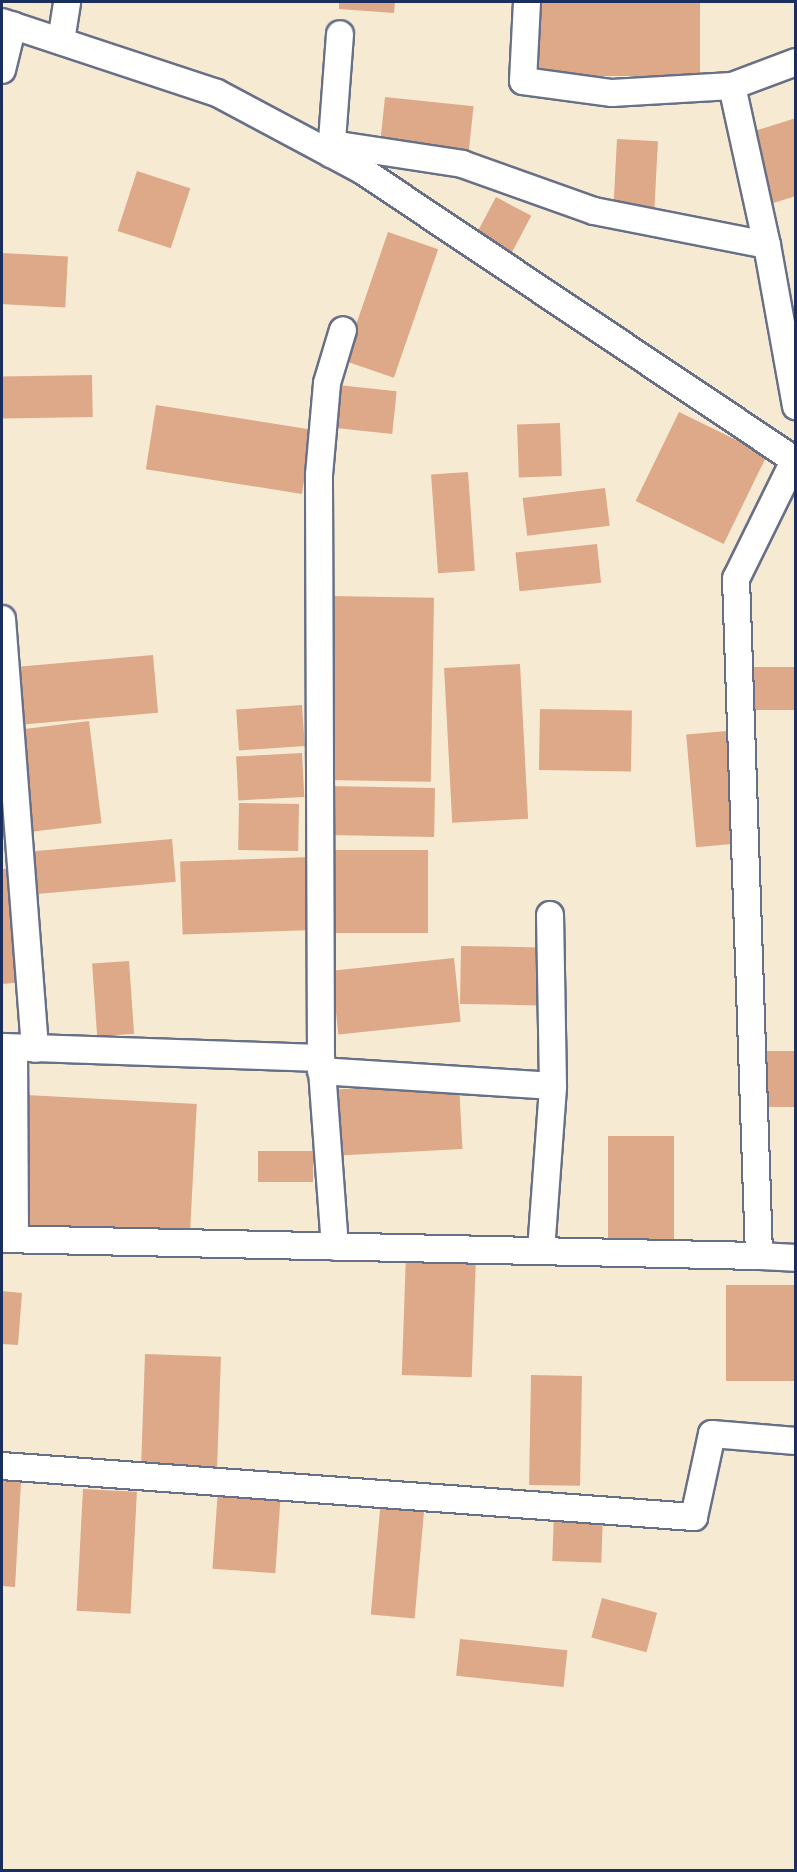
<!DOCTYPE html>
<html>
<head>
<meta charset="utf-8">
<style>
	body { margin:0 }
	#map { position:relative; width:797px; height:1872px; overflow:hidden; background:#f7ead3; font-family:"IM FELL Double Pica",serif }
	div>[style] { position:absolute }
	.building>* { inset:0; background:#dea988; transform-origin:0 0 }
	.roads { filter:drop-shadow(2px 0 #687087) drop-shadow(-2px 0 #687087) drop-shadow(0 2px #687087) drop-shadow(0 -2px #687087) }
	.minor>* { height:26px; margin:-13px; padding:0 13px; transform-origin:13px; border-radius:13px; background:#fff }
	span { translate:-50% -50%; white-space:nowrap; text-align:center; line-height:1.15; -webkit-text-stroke:5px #fcf5e5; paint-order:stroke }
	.frame { position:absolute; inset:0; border:3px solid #1b2f5e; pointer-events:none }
</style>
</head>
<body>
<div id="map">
	<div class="building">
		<div style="clip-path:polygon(339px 2px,395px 2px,394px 13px,339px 9px)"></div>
		<div style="left:534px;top:2px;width:166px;height:74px"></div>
		<div style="left:385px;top:97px;width:89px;height:50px;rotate:6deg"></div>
		<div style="clip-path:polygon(796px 118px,796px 196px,770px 204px,748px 133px)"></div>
		<div style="left:617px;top:139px;width:41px;height:75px;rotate:3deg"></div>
		<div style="left:137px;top:171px;width:56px;height:63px;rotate:18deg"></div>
		<div style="left:496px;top:197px;width:40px;height:47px;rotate:28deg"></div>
		<div style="left:388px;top:232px;width:53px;height:136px;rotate:19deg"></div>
		<div style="left:2px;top:253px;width:66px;height:51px;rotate:3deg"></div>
		<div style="left:92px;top:375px;width:42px;height:90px;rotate:89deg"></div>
		<div style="left:338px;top:385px;width:59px;height:43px;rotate:6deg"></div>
		<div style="left:156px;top:405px;width:158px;height:65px;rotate:9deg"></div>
		<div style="left:679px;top:412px;width:98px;height:99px;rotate:26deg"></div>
		<div style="left:560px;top:423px;width:53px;height:43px;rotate:88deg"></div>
		<div style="left:468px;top:472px;width:99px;height:37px;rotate:86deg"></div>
		<div style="left:605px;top:488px;width:38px;height:83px;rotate:83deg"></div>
		<div style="left:597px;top:544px;width:39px;height:82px;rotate:84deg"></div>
		<div style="left:329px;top:596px;width:105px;height:184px;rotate:1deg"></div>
		<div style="left:153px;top:655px;width:58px;height:141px;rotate:85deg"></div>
		<div style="left:520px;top:664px;width:155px;height:76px;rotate:87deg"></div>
		<div style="left:796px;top:667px;width:43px;height:58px;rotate:90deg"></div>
		<div style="left:302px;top:705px;width:41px;height:66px;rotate:86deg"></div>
		<div style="left:540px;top:709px;width:92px;height:61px;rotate:1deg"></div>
		<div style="left:89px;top:721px;width:103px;height:75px;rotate:83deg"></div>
		<div style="left:727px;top:731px;width:113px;height:41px;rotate:85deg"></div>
		<div style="left:302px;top:753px;width:44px;height:66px;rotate:87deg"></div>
		<div style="left:327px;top:786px;width:108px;height:49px;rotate:1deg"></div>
		<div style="left:239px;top:803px;width:60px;height:47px;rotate:1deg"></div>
		<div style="left:172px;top:839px;width:43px;height:145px;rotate:85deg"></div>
		<div style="left:326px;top:850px;width:102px;height:83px"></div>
		<div style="left:310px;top:857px;width:73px;height:130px;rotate:88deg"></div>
		<div style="clip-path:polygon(12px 868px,24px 982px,2px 984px,2px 869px)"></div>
		<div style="left:461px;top:946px;width:80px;height:58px;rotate:1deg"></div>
		<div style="left:454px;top:958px;width:64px;height:123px;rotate:84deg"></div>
		<div style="left:129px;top:961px;width:73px;height:37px;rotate:86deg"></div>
		<div style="left:796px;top:1051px;width:56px;height:36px;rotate:90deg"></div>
		<div style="left:459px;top:1083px;width:66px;height:124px;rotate:87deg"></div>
		<div style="left:26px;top:1095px;width:171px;height:135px;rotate:3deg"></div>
		<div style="left:608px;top:1136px;width:66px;height:112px"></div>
		<div style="left:258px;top:1151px;width:55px;height:31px"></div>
		<div style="left:406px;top:1254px;width:70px;height:121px;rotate:2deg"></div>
		<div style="left:726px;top:1285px;width:70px;height:96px"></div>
		<div style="clip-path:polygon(2px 1291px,22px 1293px,18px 1345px,2px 1344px)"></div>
		<div style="left:145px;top:1354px;width:76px;height:114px;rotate:2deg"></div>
		<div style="left:531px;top:1375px;width:51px;height:110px;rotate:1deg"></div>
		<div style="clip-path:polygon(2px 1481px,21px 1482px,15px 1587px,2px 1586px)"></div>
		<div style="left:83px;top:1489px;width:54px;height:122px;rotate:3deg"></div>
		<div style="left:218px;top:1489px;width:63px;height:80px;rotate:4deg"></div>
		<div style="left:381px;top:1498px;width:44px;height:117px;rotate:5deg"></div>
		<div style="left:554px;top:1512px;width:49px;height:49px;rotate:2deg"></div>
		<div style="left:602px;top:1598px;width:57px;height:41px;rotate:15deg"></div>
		<div style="left:460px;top:1639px;width:108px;height:37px;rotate:6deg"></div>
	</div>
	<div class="roads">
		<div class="minor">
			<div style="left:527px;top:2px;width:79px;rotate:92.9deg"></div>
			<div style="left:523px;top:81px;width:90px;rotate:7.7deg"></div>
			<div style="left:612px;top:93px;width:120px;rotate:-3.3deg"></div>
			<div style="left:2px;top:22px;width:226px;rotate:18.3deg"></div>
			<div style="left:217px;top:93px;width:166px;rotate:28.1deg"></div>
			<div style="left:363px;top:171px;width:521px;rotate:33.81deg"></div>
			<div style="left:61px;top:41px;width:39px;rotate:-81deg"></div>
			<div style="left:796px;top:62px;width:68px;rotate:159.4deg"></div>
			<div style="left:732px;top:86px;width:163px;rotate:77.6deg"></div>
			<div style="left:767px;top:245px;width:164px;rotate:79.8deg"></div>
			<div style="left:2px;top:70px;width:46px;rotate:-76.3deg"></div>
			<div style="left:332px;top:144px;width:132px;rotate:8.7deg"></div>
			<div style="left:462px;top:164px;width:140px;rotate:19.6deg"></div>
			<div style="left:594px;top:211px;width:176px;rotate:11.1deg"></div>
			<div style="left:331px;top:154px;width:120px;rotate:-85.7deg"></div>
			<div style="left:794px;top:461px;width:131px;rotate:116.2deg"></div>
			<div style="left:736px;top:579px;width:677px;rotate:88.05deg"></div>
			<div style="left:759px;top:1256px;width:37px;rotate:3deg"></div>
			<div style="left:2px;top:619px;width:431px;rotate:85.6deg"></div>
			<div style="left:2px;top:1047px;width:319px;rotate:2deg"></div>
			<div style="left:14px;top:1048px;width:191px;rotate:89.7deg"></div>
			<div style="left:321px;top:1071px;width:232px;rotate:3.7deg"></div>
			<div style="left:2px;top:1239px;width:757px;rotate:1.29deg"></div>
			<div style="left:335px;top:1247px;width:190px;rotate:-94.2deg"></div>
			<div style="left:321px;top:1058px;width:583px;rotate:-90.2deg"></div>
			<div style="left:319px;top:475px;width:92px;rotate:-85deg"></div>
			<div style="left:327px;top:383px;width:55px;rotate:-73.2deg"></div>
			<div style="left:541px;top:1251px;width:165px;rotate:-85.8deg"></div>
			<div style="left:553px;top:1086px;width:171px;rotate:-91deg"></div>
			<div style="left:2px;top:1466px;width:694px;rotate:4.22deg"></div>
			<div style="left:694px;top:1517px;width:85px;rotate:-77.8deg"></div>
			<div style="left:712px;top:1434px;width:84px;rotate:4.8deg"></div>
		</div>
	</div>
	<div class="frame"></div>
</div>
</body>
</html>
